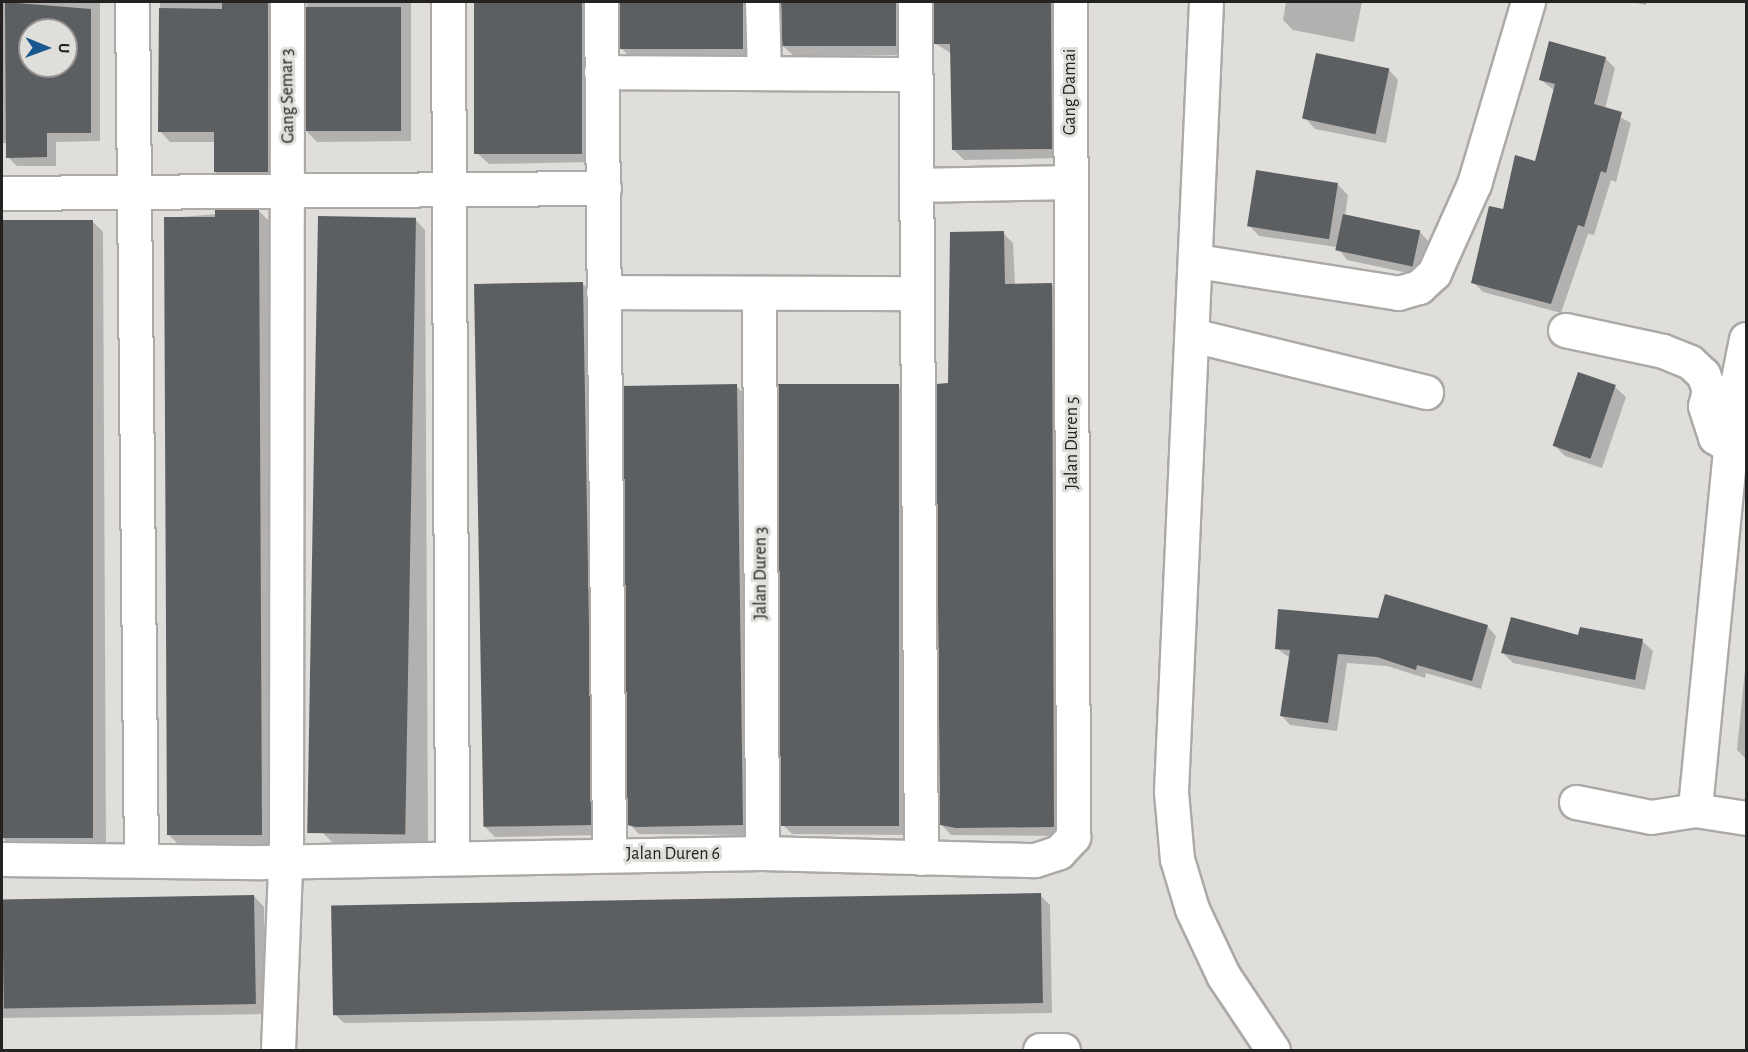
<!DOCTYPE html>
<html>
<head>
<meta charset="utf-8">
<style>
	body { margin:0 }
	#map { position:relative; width:1748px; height:1052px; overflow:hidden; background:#e0dedb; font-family:"Alegreya Sans",sans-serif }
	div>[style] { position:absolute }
	.shadow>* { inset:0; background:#0003 }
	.building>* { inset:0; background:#5c5f61; transform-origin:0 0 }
	.roads { filter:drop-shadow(2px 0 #aca9a7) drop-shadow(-2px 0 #aca9a7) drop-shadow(0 2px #aca9a7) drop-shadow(0 -2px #aca9a7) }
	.minor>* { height:33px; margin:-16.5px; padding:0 16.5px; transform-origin:16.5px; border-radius:16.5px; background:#fff }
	span { translate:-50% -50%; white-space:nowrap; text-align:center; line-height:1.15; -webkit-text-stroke:6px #e0dedb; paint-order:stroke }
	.street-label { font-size:18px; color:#232220 }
	.frame { position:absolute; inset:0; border:3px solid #232220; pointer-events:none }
	.north { position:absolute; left:18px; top:18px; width:60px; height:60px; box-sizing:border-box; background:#e0dedb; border:2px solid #949390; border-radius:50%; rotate:91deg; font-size:16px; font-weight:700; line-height:24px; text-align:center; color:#232220 }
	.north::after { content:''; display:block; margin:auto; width:21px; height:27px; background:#17598e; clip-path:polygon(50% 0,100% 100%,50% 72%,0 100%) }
</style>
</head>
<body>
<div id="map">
	<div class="shadow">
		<div style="clip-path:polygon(evenodd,2px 2px,100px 2px,100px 141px,56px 142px,56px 166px,17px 166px,8px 157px,8px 143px,2px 143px,2px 2px,30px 30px,66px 30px,66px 66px,30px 66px,30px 30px)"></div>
		<div style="clip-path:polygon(160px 2px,285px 2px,277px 181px,226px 182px,216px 172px,215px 142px,170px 142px,160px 131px)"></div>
		<div style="clip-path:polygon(307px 2px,411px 2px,411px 141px,317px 142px,307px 132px)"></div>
		<div style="clip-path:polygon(475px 2px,598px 2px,593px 162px,489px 164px,478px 154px)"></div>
		<div style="clip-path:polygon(619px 2px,759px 2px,754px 57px,632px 59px,622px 49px)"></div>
		<div style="clip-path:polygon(780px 2px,911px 2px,906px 55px,794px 56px,783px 46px)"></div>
		<div style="clip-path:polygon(935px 2px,1064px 2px,1062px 158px,964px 160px,954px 150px,952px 54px,936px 44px)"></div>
		<div style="clip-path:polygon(1286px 2px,1362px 2px,1354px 42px,1293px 30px,1283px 20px)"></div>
		<div style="clip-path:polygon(1631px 2px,1647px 2px,1646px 5px)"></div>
		<div style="clip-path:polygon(1605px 58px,1615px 68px,1605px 109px,1631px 123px,1616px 182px,1611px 180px,1594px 235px,1588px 234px,1561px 313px,1483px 292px,1473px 282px,1505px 211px,1536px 163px,1555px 91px,1541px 80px)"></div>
		<div style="clip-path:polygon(1388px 69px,1398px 80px,1386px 143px,1315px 129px,1305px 118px)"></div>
		<div style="clip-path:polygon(1338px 185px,1348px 195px,1345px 216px,1419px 231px,1429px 242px,1422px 276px,1347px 260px,1337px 247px,1259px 236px,1249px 225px)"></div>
		<div style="clip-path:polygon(259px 211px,269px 221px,272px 845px,179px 845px,168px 834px,166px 218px)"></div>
		<div style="clip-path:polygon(415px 219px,425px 230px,428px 845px,333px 843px,323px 833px)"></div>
		<div style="clip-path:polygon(93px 222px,103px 232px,106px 848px,13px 848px,3px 838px,2px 223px)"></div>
		<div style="clip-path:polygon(1003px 233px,1013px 243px,1015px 285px,1052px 285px,1062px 295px,1064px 836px,951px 835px,941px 824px,950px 385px)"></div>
		<div style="clip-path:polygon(582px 283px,593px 294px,600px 835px,495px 837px,485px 827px)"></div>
		<div style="clip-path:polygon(736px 386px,747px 396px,753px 835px,639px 834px,629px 824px)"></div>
		<div style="clip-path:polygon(898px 386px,909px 396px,912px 835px,792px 834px,782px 824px)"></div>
		<div style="clip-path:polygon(1615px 387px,1626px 397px,1602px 468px,1565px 456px,1555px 446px)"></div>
		<div style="clip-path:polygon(1487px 626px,1496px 636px,1481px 689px,1426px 673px,1425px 678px,1387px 666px,1347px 663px,1337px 731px,1290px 725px,1281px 715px,1290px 658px,1276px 648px)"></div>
		<div style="clip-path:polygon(1580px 637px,1642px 641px,1653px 651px,1645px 690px,1513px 663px,1503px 653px)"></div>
		<div style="clip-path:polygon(1746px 660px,1746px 759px,1737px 750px)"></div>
		<div style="clip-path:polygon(1040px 895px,1050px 905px,1052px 1013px,344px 1023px,334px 1013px)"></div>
		<div style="clip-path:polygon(254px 896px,264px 907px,265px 1014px,2px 1018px,2px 900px)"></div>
	</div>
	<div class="building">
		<div style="clip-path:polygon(evenodd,5px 2px,91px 9px,91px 133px,47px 133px,47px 157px,6px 158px,5px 2px,30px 30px,66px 30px,66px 66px,30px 66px,30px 30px)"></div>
		<div style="clip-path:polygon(222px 2px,268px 2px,268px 172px,214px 172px,214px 132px,158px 132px,159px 8px,222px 9px)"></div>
		<div style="left:474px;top:2px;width:108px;height:152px"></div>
		<div style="left:620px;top:2px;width:123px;height:47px"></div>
		<div style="left:781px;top:2px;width:115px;height:44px"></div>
		<div style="clip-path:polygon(934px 2px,1051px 2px,1052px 149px,952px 150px,950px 44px,934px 44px)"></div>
		<div style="left:401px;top:7px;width:124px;height:95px;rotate:90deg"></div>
		<div style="clip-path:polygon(1549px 41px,1606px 57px,1594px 104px,1622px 112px,1606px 173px,1601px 171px,1584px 227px,1578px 225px,1551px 304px,1471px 283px,1489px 206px,1503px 209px,1515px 155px,1535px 161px,1555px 84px,1539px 80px)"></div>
		<div style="left:1316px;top:53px;width:75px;height:67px;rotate:12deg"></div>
		<div style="left:1256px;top:170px;width:83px;height:57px;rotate:9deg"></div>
		<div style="clip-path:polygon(215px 210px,259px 210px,262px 835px,167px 835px,164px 217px,215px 217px)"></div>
		<div style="left:1343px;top:214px;width:79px;height:37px;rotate:12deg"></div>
		<div style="left:318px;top:216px;width:98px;height:617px;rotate:1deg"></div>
		<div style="left:93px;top:220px;width:618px;height:91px;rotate:90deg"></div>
		<div style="clip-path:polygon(1004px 231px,1005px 284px,1052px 283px,1054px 827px,956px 828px,940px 825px,936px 384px,948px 383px,950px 232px)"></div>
		<div style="left:583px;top:282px;width:543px;height:109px;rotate:89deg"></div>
		<div style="left:1578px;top:372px;width:40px;height:78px;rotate:19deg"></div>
		<div style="clip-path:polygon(737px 384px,743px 825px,636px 827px,627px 825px,623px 386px)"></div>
		<div style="left:899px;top:384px;width:442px;height:121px;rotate:90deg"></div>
		<div style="clip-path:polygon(1385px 594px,1488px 625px,1472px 681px,1417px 665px,1416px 670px,1377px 657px,1338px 654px,1328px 723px,1280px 716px,1290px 650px,1275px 649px,1278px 609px,1378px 618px)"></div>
		<div style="clip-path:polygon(1511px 617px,1578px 635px,1580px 627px,1643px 639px,1635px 680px,1501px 653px)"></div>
		<div style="left:1041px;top:893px;width:110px;height:710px;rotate:89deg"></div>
		<div style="left:254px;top:895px;width:109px;height:252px;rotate:89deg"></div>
	</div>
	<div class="roads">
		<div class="minor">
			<div style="left:132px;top:2px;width:856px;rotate:89.4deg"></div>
			<div style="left:448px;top:2px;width:853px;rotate:89.73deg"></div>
			<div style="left:601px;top:2px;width:852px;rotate:89.46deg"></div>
			<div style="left:762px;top:2px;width:70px;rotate:88.4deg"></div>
			<div style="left:915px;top:2px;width:856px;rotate:89.6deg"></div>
			<div style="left:1206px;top:2px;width:791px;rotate:92.54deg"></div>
			<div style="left:1171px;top:792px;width:67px;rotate:84.9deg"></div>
			<div style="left:1177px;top:859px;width:52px;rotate:73.3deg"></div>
			<div style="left:1192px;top:909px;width:73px;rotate:64.8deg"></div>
			<div style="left:1223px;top:975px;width:90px;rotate:56.3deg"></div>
			<div style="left:601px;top:72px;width:314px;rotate:0.4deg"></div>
			<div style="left:916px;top:185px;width:155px;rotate:-1.1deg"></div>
			<div style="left:2px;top:193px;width:602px;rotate:-0.48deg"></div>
			<div style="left:1197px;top:261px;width:204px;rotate:9deg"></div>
			<div style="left:1398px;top:293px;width:22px;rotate:-16deg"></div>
			<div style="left:1419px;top:287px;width:21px;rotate:-43deg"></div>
			<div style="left:1434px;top:273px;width:98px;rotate:-65.8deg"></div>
			<div style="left:1474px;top:184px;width:190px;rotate:-73.5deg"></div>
			<div style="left:603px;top:292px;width:314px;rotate:0.2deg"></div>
			<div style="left:759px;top:293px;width:560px;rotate:89.69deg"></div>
			<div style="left:1565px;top:330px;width:100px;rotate:12.1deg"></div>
			<div style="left:1663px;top:351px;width:29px;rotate:22deg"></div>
			<div style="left:1690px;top:362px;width:18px;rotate:43deg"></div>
			<div style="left:1703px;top:374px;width:17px;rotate:69deg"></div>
			<div style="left:1709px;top:390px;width:16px;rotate:104deg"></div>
			<div style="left:1705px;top:406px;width:33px;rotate:72deg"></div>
			<div style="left:1715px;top:437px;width:17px;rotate:31deg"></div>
			<div style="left:1192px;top:335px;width:241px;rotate:13.7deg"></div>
			<div style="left:1746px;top:339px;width:51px;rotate:101.3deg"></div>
			<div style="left:1736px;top:389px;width:423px;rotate:95.6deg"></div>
			<div style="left:1695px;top:810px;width:52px;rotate:8.9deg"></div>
			<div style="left:1576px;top:802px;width:76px;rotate:11.3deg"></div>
			<div style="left:1651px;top:817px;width:45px;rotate:-9deg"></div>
			<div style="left:2px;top:859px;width:259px;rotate:0.7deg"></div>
			<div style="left:261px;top:862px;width:501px;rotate:-1.03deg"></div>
			<div style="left:762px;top:853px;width:273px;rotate:1.5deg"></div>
			<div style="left:1035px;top:860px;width:25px;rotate:-18deg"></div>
			<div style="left:1059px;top:852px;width:21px;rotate:-47deg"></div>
			<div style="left:1073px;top:837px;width:835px;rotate:-90.21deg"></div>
			<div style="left:278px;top:1050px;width:212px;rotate:-87.8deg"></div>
			<div style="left:286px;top:838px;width:836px;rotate:-89.93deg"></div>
			<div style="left:1040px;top:1050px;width:23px"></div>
		</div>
	</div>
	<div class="street-label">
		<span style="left:1070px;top:92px;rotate:-90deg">Gang Damai</span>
		<span style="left:288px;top:96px;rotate:-91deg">Gang Semar 3</span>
		<span style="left:1072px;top:443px;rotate:-90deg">Jalan Duren 5</span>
		<span style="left:761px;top:573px;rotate:-90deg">Jalan Duren 3</span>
		<span style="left:673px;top:854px">Jalan Duren 6</span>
	</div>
	<div class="frame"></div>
	<div class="north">U</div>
</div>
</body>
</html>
